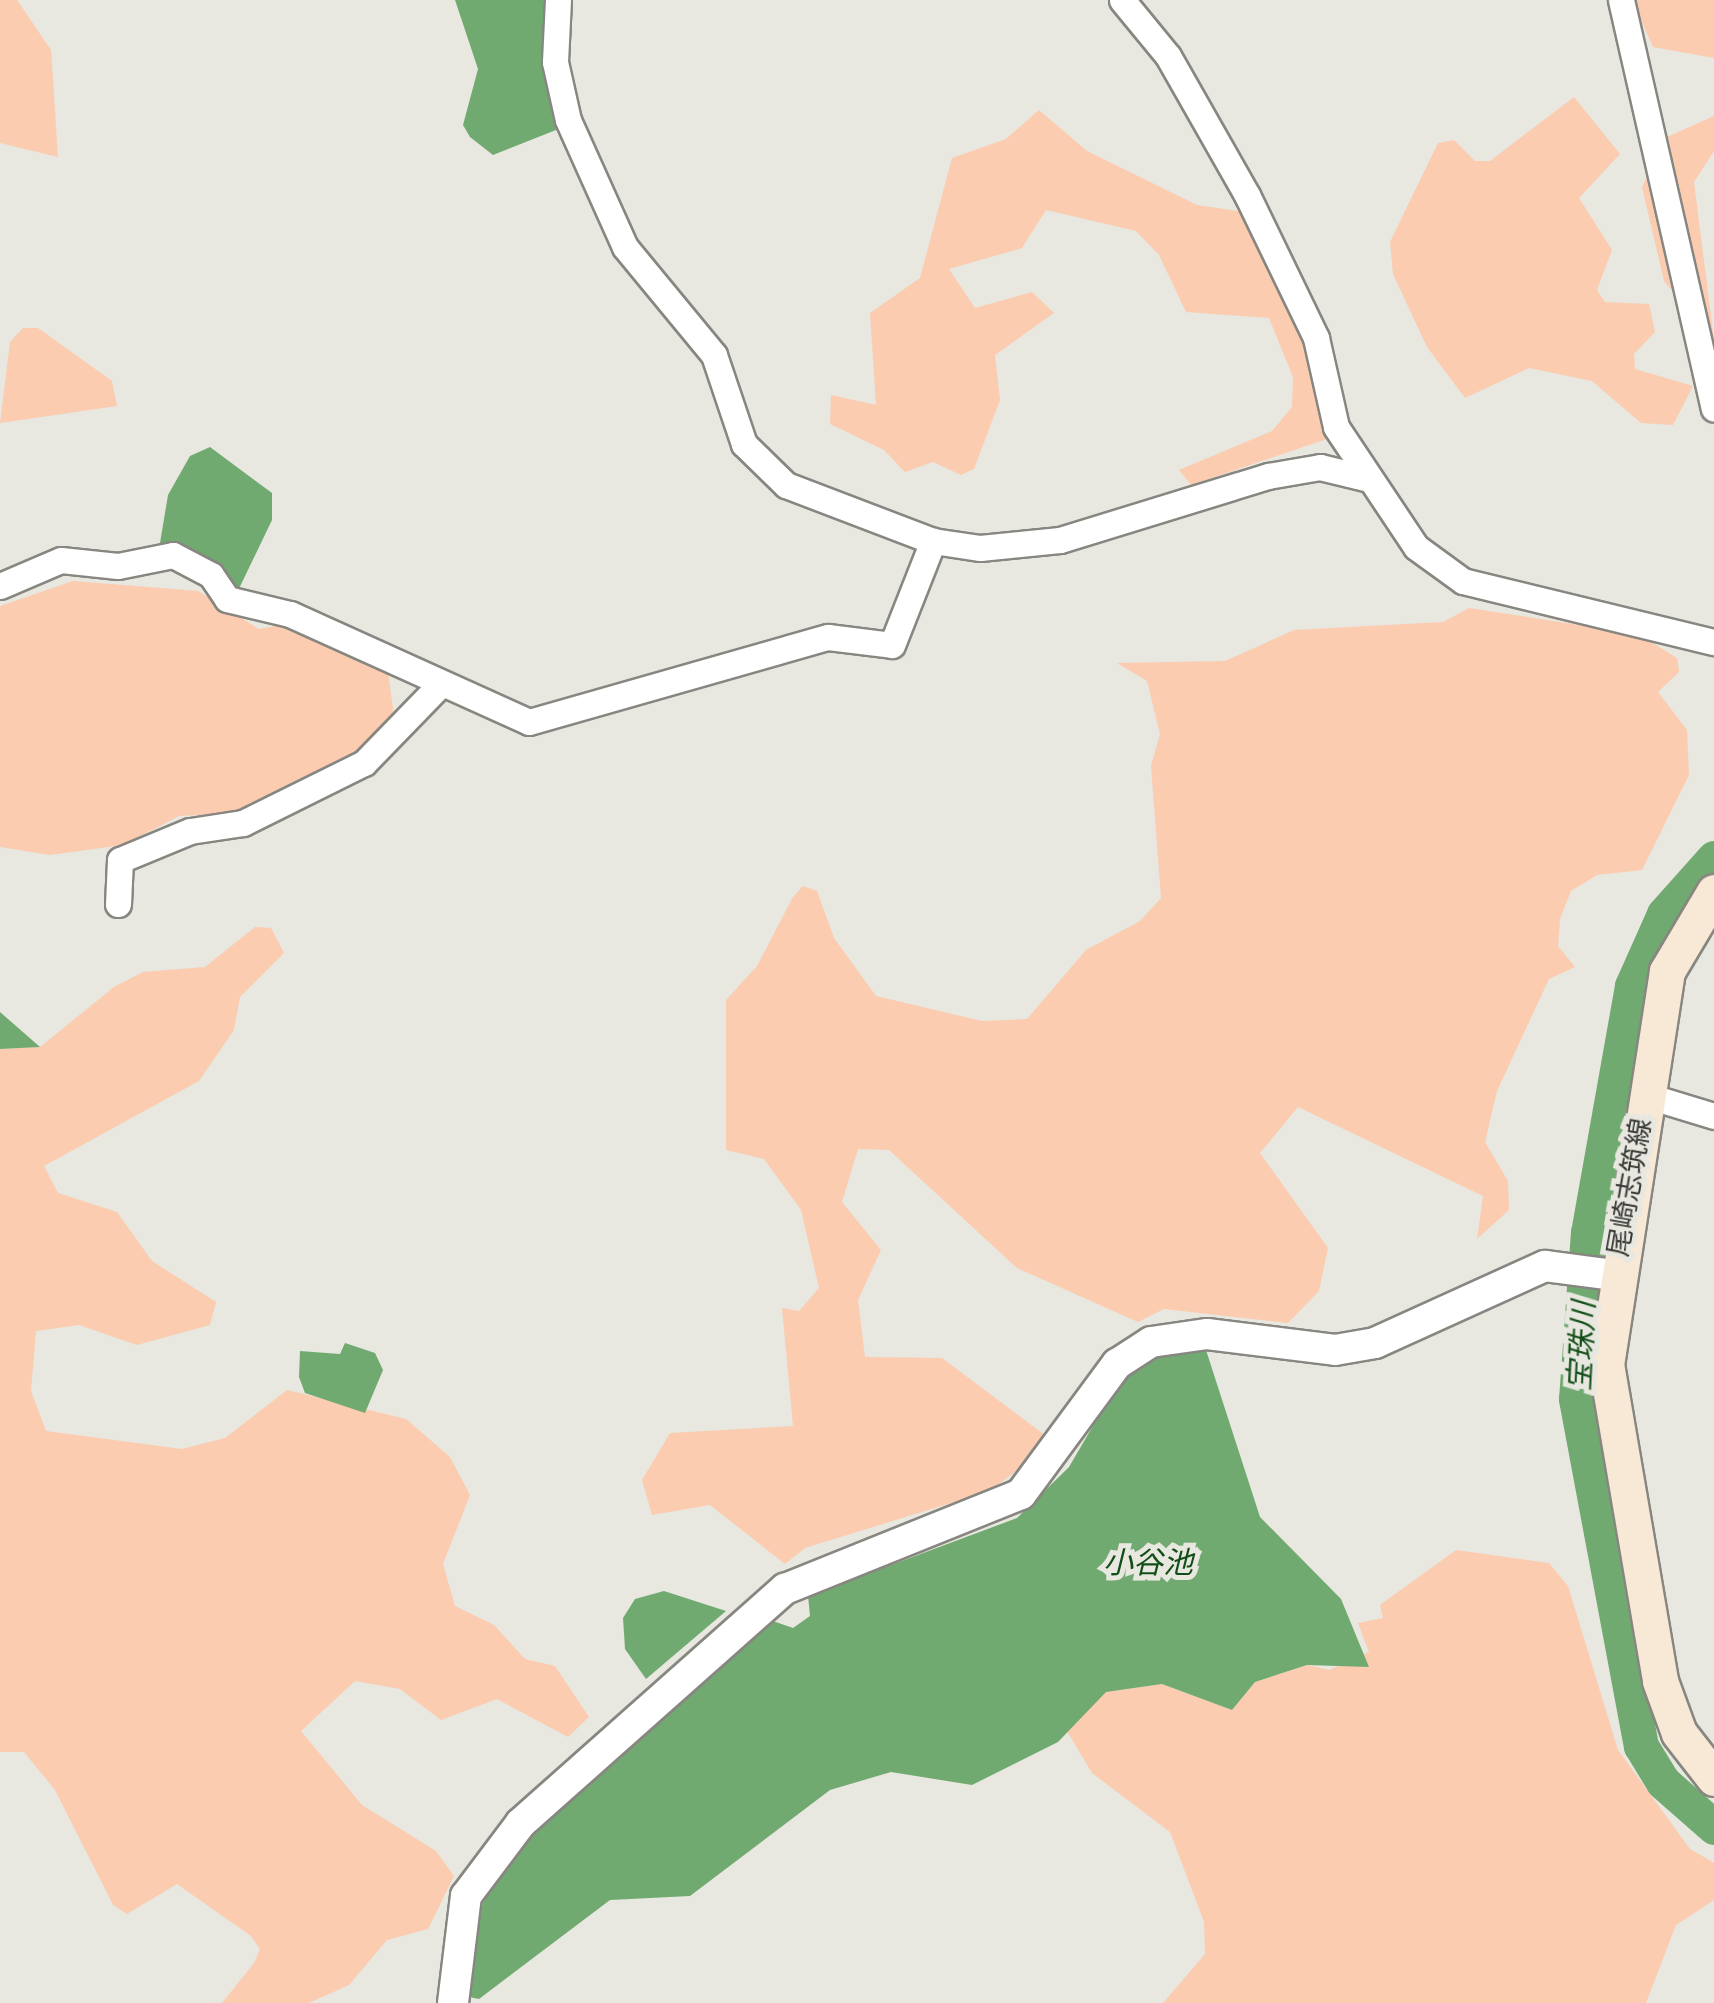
<!DOCTYPE html>
<html>
<head>
<meta charset="utf-8">
<style>
	body { margin:0 }
	#map { position:relative; width:1714px; height:2003px; overflow:hidden; background:#e8e7e0; font-family:"Golos Text","Noto Sans JP",sans-serif }
	div>[style] { position:absolute }
	.green>* { inset:0; background:#fbccaf }
	.water>* { inset:0; background:#71aa71 }
	.river>* { height:35px; margin:-17.5px; padding:0 17.5px; transform-origin:17.5px; border-radius:17.5px; background:#71aa71 }
	.roads { filter:drop-shadow(2px 0 #878680) drop-shadow(-2px 0 #878680) drop-shadow(0 2px #878680) drop-shadow(0 -2px #878680) }
	.minor>* { height:25px; margin:-12.5px; padding:0 12.5px; transform-origin:12.5px; border-radius:12.5px; background:#fff }
	.tertiary>* { height:30px; margin:-15px; padding:0 15px; transform-origin:15px; border-radius:15px; background:#fff }
	.secondary>* { height:35px; margin:-17.5px; padding:0 17.5px; transform-origin:17.5px; border-radius:17.5px; background:#f7e9d5 }
	span { translate:-50% -50%; white-space:nowrap; text-align:center; line-height:1.15; -webkit-text-stroke:10px #e8e7e0; paint-order:stroke }
	.street-label { font-size:28px; color:#383835 }
	.water-label { font-size:30px; color:#124e17; font-style:italic }
</style>
</head>
<body>
<div id="map">
	<div class="green">
		<div style="clip-path:polygon(0 0,17px 0,51px 50px,58px 157px,0 143px)"></div>
		<div style="clip-path:polygon(1632px 0,1714px 0,1714px 58px,1653px 47px)"></div>
		<div style="clip-path:polygon(1574px 97px,1620px 154px,1579px 198px,1612px 250px,1597px 290px,1605px 302px,1649px 304px,1655px 332px,1634px 354px,1635px 369px,1693px 386px,1673px 425px,1641px 423px,1592px 381px,1529px 368px,1465px 398px,1427px 347px,1393px 274px,1390px 242px,1438px 143px,1454px 140px,1475px 161px,1490px 161px)"></div>
		<div style="clip-path:polygon(1039px 110px,1087px 151px,1197px 205px,1244px 212px,1309px 334px,1327px 439px,1191px 485px,1179px 470px,1272px 431px,1292px 407px,1293px 377px,1269px 318px,1186px 312px,1159px 255px,1136px 231px,1046px 210px,1022px 248px,949px 269px,975px 308px,1032px 292px,1054px 313px,995px 355px,1000px 400px,974px 469px,961px 475px,933px 462px,905px 472px,884px 450px,830px 424px,831px 395px,876px 405px,870px 313px,920px 278px,952px 158px,1006px 139px)"></div>
		<div style="clip-path:polygon(1714px 116px,1714px 151px,1694px 182px,1714px 340px,1664px 281px,1642px 187px,1667px 137px)"></div>
		<div style="clip-path:polygon(23px 328px,38px 328px,112px 381px,117px 406px,0 423px,10px 342px)"></div>
		<div style="clip-path:polygon(73px 581px,198px 591px,259px 629px,299px 622px,388px 672px,394px 716px,363px 751px,240px 813px,179px 816px,123px 845px,50px 855px,0 847px,0 606px)"></div>
		<div style="clip-path:polygon(1469px 608px,1638px 634px,1677px 658px,1679px 672px,1658px 692px,1687px 730px,1689px 775px,1642px 870px,1597px 875px,1571px 891px,1560px 919px,1558px 946px,1575px 967px,1549px 979px,1497px 1091px,1485px 1142px,1508px 1181px,1509px 1210px,1477px 1239px,1483px 1196px,1298px 1107px,1260px 1153px,1328px 1248px,1319px 1291px,1288px 1323px,1164px 1309px,1138px 1322px,1017px 1268px,889px 1150px,858px 1149px,842px 1202px,881px 1250px,858px 1300px,865px 1357px,942px 1358px,1054px 1442px,990px 1491px,805px 1548px,785px 1564px,710px 1505px,652px 1515px,642px 1480px,670px 1433px,793px 1426px,782px 1308px,799px 1311px,819px 1288px,801px 1210px,764px 1159px,726px 1150px,726px 1000px,757px 966px,793px 897px,803px 886px,817px 891px,834px 938px,876px 996px,982px 1021px,1027px 1019px,1086px 950px,1140px 921px,1161px 898px,1151px 766px,1160px 734px,1147px 681px,1117px 663px,1225px 661px,1294px 630px,1443px 622px)"></div>
		<div style="clip-path:polygon(255px 927px,271px 928px,284px 953px,240px 997px,234px 1030px,199px 1081px,44px 1166px,58px 1193px,117px 1212px,152px 1261px,216px 1302px,210px 1325px,137px 1345px,79px 1325px,36px 1331px,31px 1391px,46px 1431px,182px 1449px,225px 1438px,287px 1390px,406px 1419px,450px 1457px,470px 1495px,443px 1564px,455px 1606px,494px 1625px,525px 1659px,555px 1666px,589px 1717px,568px 1737px,497px 1699px,441px 1720px,400px 1689px,355px 1681px,301px 1731px,362px 1805px,436px 1851px,454px 1876px,428px 1929px,387px 1940px,349px 1985px,309px 2003px,222px 2003px,254px 1963px,260px 1949px,251px 1936px,177px 1884px,127px 1914px,113px 1905px,55px 1790px,24px 1752px,0 1752px,0 1049px,40px 1047px,114px 987px,143px 972px,205px 967px)"></div>
		<div style="clip-path:polygon(1456px 1550px,1549px 1563px,1568px 1586px,1618px 1750px,1690px 1849px,1714px 1863px,1714px 1900px,1676px 1925px,1646px 2003px,1163px 2003px,1205px 1954px,1204px 1922px,1170px 1832px,1092px 1773px,1064px 1726px,1105px 1692px,1162px 1684px,1232px 1710px,1255px 1682px,1307px 1665px,1329px 1670px,1369px 1652px,1358px 1623px,1383px 1618px,1380px 1605px)"></div>
	</div>
	<div class="water">
		<div style="clip-path:polygon(455px 0,546px 0,556px 130px,493px 155px,470px 137px,463px 125px,478px 69px)"></div>
		<div style="clip-path:polygon(210px 447px,272px 493px,272px 520px,234px 599px,159px 549px,168px 495px,190px 456px)"></div>
		<div style="clip-path:polygon(0 1012px,40px 1047px,0 1049px)"></div>
		<div style="clip-path:polygon(345px 1343px,375px 1353px,383px 1370px,365px 1413px,305px 1393px,299px 1377px,300px 1351px,340px 1354px)"></div>
		<div style="clip-path:polygon(1205px 1347px,1260px 1517px,1341px 1599px,1369px 1667px,1307px 1665px,1255px 1682px,1232px 1710px,1162px 1684px,1106px 1692px,1058px 1742px,972px 1785px,891px 1772px,830px 1790px,690px 1896px,610px 1900px,479px 1999px,464px 1996px,472px 1926px,507px 1854px,770px 1620px,793px 1628px,810px 1616px,808px 1596px,1017px 1518px,1069px 1467px,1118px 1383px,1145px 1361px)"></div>
		<div style="clip-path:polygon(664px 1591px,726px 1611px,646px 1679px,625px 1649px,623px 1618px,635px 1599px)"></div>
	</div>
	<div class="river">
		<div style="left:1714px;top:858px;width:75px;rotate:131.8deg"></div>
		<div style="left:1664px;top:914px;width:79px;rotate:114deg"></div>
		<div style="left:1632px;top:986px;width:250px;rotate:100.1deg"></div>
		<div style="left:1588px;top:1232px;width:167px;rotate:94.1deg"></div>
		<div style="left:1576px;top:1399px;width:353px;rotate:79.4deg"></div>
		<div style="left:1641px;top:1746px;width:42px;rotate:58.6deg"></div>
		<div style="left:1663px;top:1782px;width:68px;rotate:41.4deg"></div>
	</div>
	<div class="roads">
		<div class="minor">
			<div style="left:558px;top:0;width:62px;rotate:92.8deg"></div>
			<div style="left:555px;top:62px;width:59px;rotate:77.4deg"></div>
			<div style="left:568px;top:120px;width:139px;rotate:65.8deg"></div>
			<div style="left:625px;top:247px;width:140px;rotate:50.5deg"></div>
			<div style="left:714px;top:355px;width:94px;rotate:71.4deg"></div>
			<div style="left:744px;top:444px;width:59px;rotate:44.3deg"></div>
			<div style="left:786px;top:485px;width:157px;rotate:20.9deg"></div>
			<div style="left:933px;top:541px;width:48px;rotate:8.5deg"></div>
			<div style="left:980px;top:548px;width:80px;rotate:-5.7deg"></div>
			<div style="left:1060px;top:540px;width:218px;rotate:-17.1deg"></div>
			<div style="left:1268px;top:476px;width:53px;rotate:-9.8deg"></div>
			<div style="left:1320px;top:467px;width:50px;rotate:13.8deg"></div>
			<div style="left:1122px;top:0;width:72px;rotate:50.6deg"></div>
			<div style="left:1168px;top:56px;width:160px;rotate:60.4deg"></div>
			<div style="left:1247px;top:195px;width:159px;rotate:64.2deg"></div>
			<div style="left:1316px;top:338px;width:91px;rotate:77.3deg"></div>
			<div style="left:1336px;top:427px;width:144px;rotate:56.3deg"></div>
			<div style="left:1416px;top:547px;width:58px;rotate:35.9deg"></div>
			<div style="left:1463px;top:581px;width:258px;rotate:13.7deg"></div>
			<div style="left:1621px;top:0;width:419px;rotate:77.2deg"></div>
			<div style="left:0;top:586px;width:66px;rotate:-23.1deg"></div>
			<div style="left:61px;top:560px;width:57px;rotate:6deg"></div>
			<div style="left:118px;top:566px;width:56px;rotate:-11.3deg"></div>
			<div style="left:173px;top:555px;width:43px;rotate:27.8deg"></div>
			<div style="left:211px;top:575px;width:29px;rotate:56deg"></div>
			<div style="left:227px;top:599px;width:65px;rotate:13.4deg"></div>
			<div style="left:290px;top:614px;width:262px;rotate:24.3deg"></div>
			<div style="left:529px;top:722px;width:311px;rotate:-15.9deg"></div>
			<div style="left:828px;top:637px;width:64px;rotate:7.1deg"></div>
			<div style="left:892px;top:645px;width:112px;rotate:-68.5deg"></div>
			<div style="left:118px;top:904px;width:44px;rotate:-87.4deg"></div>
			<div style="left:120px;top:860px;width:76px;rotate:-22.5deg"></div>
			<div style="left:190px;top:831px;width:54px;rotate:-8.6deg"></div>
			<div style="left:243px;top:823px;width:135px;rotate:-26.4deg"></div>
			<div style="left:364px;top:763px;width:107px;rotate:-45.8deg"></div>
			<div style="left:1645px;top:1095px;width:72px;rotate:16.9deg"></div>
		</div>
		<div class="tertiary">
			<div style="left:453px;top:2003px;width:108px;rotate:-83.1deg"></div>
			<div style="left:466px;top:1896px;width:91px;rotate:-53deg"></div>
			<div style="left:521px;top:1823px;width:353px;rotate:-41.6deg"></div>
			<div style="left:785px;top:1589px;width:254px;rotate:-21.9deg"></div>
			<div style="left:1021px;top:1494px;width:162px;rotate:-53.6deg"></div>
			<div style="left:1117px;top:1364px;width:40px;rotate:-32.9deg"></div>
			<div style="left:1151px;top:1342px;width:57px;rotate:-8.1deg"></div>
			<div style="left:1207px;top:1334px;width:129px;rotate:7.1deg"></div>
			<div style="left:1335px;top:1350px;width:41px;rotate:-9.9deg"></div>
			<div style="left:1375px;top:1343px;width:187px;rotate:-24.4deg"></div>
			<div style="left:1545px;top:1266px;width:70px;rotate:7.4deg"></div>
		</div>
		<div class="secondary">
			<div style="left:1714px;top:892px;width:92px;rotate:120.7deg"></div>
			<div style="left:1667px;top:971px;width:398px;rotate:98.8deg"></div>
			<div style="left:1606px;top:1364px;width:322px;rotate:80.3deg"></div>
			<div style="left:1660px;top:1681px;width:55px;rotate:69.9deg"></div>
			<div style="left:1679px;top:1733px;width:57px;rotate:52.1deg"></div>
		</div>
	</div>
	<div class="street-label">
		<span style="left:1629px;top:1187px;rotate:-80deg">尾崎志筑線</span>
	</div>
	<div class="water-label">
		<span style="left:1581px;top:1346px;rotate:-87deg">宝珠川</span>
		<span style="left:1148px;top:1562px">小谷池</span>
	</div>
</div>
</body>
</html>
